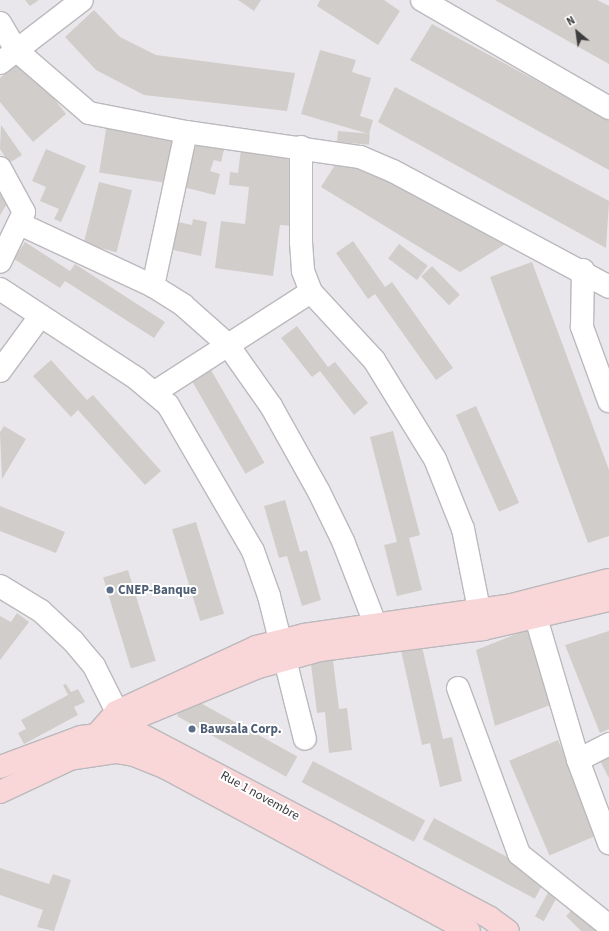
<!DOCTYPE html>
<html>
<head>
<meta charset="utf-8">
<style>
	body { margin:0 }
	#map { position:relative; width:609px; height:931px; overflow:hidden; background:#e9e7eb; font-family:"Source Sans 3",sans-serif }
	div>[style] { position:absolute }
	.building>* { inset:0; background:#d1cdca; transform-origin:0 0 }
	.roads { filter:drop-shadow(1px 0 #bbb9bd) drop-shadow(-1px 0 #bbb9bd) drop-shadow(0 1px #bbb9bd) drop-shadow(0 -1px #bbb9bd) }
	.minor>* { height:22px; margin:-11px; padding:0 11px; transform-origin:11px; border-radius:11px; background:#fff }
	.major>* { height:22px; margin:-11px; padding:0 11px; transform-origin:11px; border-radius:11px; background:#f9d6d8 }
	.dots>* { width:11px; height:11px; translate:-50% -50%; box-sizing:border-box; border:2px solid #fff; border-radius:50% }
	span { translate:-50% -50%; white-space:nowrap; text-align:center; line-height:1.15; -webkit-text-stroke:4px #fff; paint-order:stroke }
	.service-label { font-size:13px; color:#4e5e75; font-weight:700 }
	.left { translate:0 -50%; text-align:left }
	.street-label { font-size:13px; color:#3d3c3e }
	.north { position:absolute; left:557px; top:12px; width:40px; height:40px; -webkit-text-stroke:3px #fff; paint-order:stroke; rotate:331deg; font-size:11px; font-weight:700; line-height:16px; text-align:center; color:#3d3c3e }
	.north::after { content:''; display:block; margin:auto; width:14px; height:18px; background:#3d3c3e; clip-path:polygon(50% 0,100% 100%,50% 72%,0 100%) }
</style>
</head>
<body>
<div id="map">
	<div class="building">
		<div style="clip-path:polygon(25px 0,39px 0,30px 6px)"></div>
		<div style="clip-path:polygon(238px 0,261px 0,254px 11px)"></div>
		<div style="clip-path:polygon(320px 0,384px 0,400px 11px,378px 45px,317px 6px)"></div>
		<div style="clip-path:polygon(495px 0,597px 0,609px 6px,609px 64px)"></div>
		<div style="clip-path:polygon(94px 10px,120px 37px,156px 55px,295px 73px,287px 111px,144px 95px,96px 70px,65px 37px)"></div>
		<div style="clip-path:polygon(432px 24px,609px 120px,609px 170px,410px 60px)"></div>
		<div style="clip-path:polygon(320px 50px,356px 60px,352px 72px,371px 78px,360px 116px,373px 120px,369px 134px,301px 114px)"></div>
		<div style="clip-path:polygon(23px 59px,66px 114px,33px 142px,0 102px,0 78px)"></div>
		<div style="clip-path:polygon(395px 87px,609px 201px,606px 248px,378px 122px)"></div>
		<div style="left:107px;top:123px;width:67px;height:50px;rotate:9deg"></div>
		<div style="clip-path:polygon(1px 125px,22px 155px,9px 163px,0 149px)"></div>
		<div style="left:338px;top:131px;width:32px;height:11px;rotate:5deg"></div>
		<div style="clip-path:polygon(196px 139px,225px 146px,221px 162px,214px 160px,210px 171px,220px 174px,215px 195px,183px 187px)"></div>
		<div style="clip-path:polygon(46px 149px,86px 166px,61px 222px,54px 219px,59px 209px,40px 201px,46px 187px,32px 181px)"></div>
		<div style="clip-path:polygon(241px 149px,302px 156px,293px 226px,280px 225px,273px 276px,215px 268px,221px 221px,245px 224px,249px 187px,229px 185px,230px 172px,238px 173px)"></div>
		<div style="clip-path:polygon(340px 157px,507px 243px,460px 272px,321px 187px)"></div>
		<div style="left:99px;top:182px;width:34px;height:64px;rotate:14deg"></div>
		<div style="clip-path:polygon(0 194px,10px 199px,0 215px)"></div>
		<div style="clip-path:polygon(193px 219px,207px 222px,201px 256px,173px 250px,178px 222px,192px 225px)"></div>
		<div style="clip-path:polygon(353px 241px,385px 287px,392px 282px,453px 368px,436px 380px,375px 294px,368px 299px,336px 253px)"></div>
		<div style="clip-path:polygon(25px 242px,70px 271px,75px 264px,165px 322px,154px 338px,65px 281px,60px 288px,14px 259px)"></div>
		<div style="left:399px;top:244px;width:36px;height:18px;rotate:37deg"></div>
		<div style="clip-path:polygon(532px 262px,609px 470px,609px 536px,588px 543px,490px 277px)"></div>
		<div style="left:432px;top:266px;width:40px;height:15px;rotate:46deg"></div>
		<div style="clip-path:polygon(297px 326px,328px 367px,335px 362px,368px 403px,354px 415px,320px 371px,312px 377px,281px 338px)"></div>
		<div style="clip-path:polygon(51px 360px,87px 400px,93px 395px,161px 471px,145px 485px,78px 410px,71px 417px,33px 376px)"></div>
		<div style="left:211px;top:370px;width:107px;height:22px;rotate:60deg"></div>
		<div style="left:476px;top:406px;width:106px;height:22px;rotate:66deg"></div>
		<div style="clip-path:polygon(4px 426px,26px 439px,2px 479px,0 432px)"></div>
		<div style="clip-path:polygon(393px 431px,420px 535px,409px 538px,422px 590px,397px 596px,384px 545px,397px 542px,370px 437px)"></div>
		<div style="clip-path:polygon(285px 500px,300px 552px,307px 550px,321px 600px,302px 606px,287px 556px,279px 558px,264px 506px)"></div>
		<div style="clip-path:polygon(0 506px,65px 532px,56px 553px,0 531px)"></div>
		<div style="left:196px;top:522px;width:96px;height:25px;rotate:73deg"></div>
		<div style="left:128px;top:570px;width:95px;height:26px;rotate:73deg"></div>
		<div style="clip-path:polygon(17px 613px,29px 622px,0 660px,0 616px,11px 622px)"></div>
		<div style="clip-path:polygon(531px 628px,550px 705px,495px 726px,476px 650px)"></div>
		<div style="clip-path:polygon(609px 631px,609px 729px,600px 733px,565px 645px)"></div>
		<div style="clip-path:polygon(421px 642px,443px 739px,452px 737px,462px 781px,440px 787px,430px 743px,422px 745px,400px 646px)"></div>
		<div style="clip-path:polygon(332px 653px,339px 709px,347px 708px,352px 750px,329px 753px,325px 712px,317px 713px,310px 656px)"></div>
		<div style="clip-path:polygon(66px 684px,71px 692px,78px 689px,85px 702px,74px 707px,78px 715px,24px 744px,18px 733px,26px 729px,21px 720px,68px 695px,63px 685px)"></div>
		<div style="left:188px;top:696px;width:125px;height:23px;rotate:29deg"></div>
		<div style="left:558px;top:740px;width:103px;height:53px;rotate:67deg"></div>
		<div style="clip-path:polygon(609px 752px,609px 778px,598px 757px)"></div>
		<div style="left:313px;top:761px;width:127px;height:24px;rotate:28deg"></div>
		<div style="left:434px;top:818px;width:127px;height:24px;rotate:28deg"></div>
		<div style="clip-path:polygon(0 868px,49px 884px,53px 874px,71px 880px,54px 931px,37px 927px,43px 910px,0 895px)"></div>
		<div style="left:549px;top:891px;width:10px;height:29px;rotate:29deg"></div>
		<div style="clip-path:polygon(576px 906px,603px 931px,581px 931px,566px 916px)"></div>
	</div>
	<div class="roads">
		<div class="minor">
			<div style="left:422px;top:0;width:216px;rotate:30deg"></div>
			<div style="left:0;top:23px;width:31px;rotate:59deg"></div>
			<div style="left:16px;top:50px;width:96px;rotate:40.8deg"></div>
			<div style="left:89px;top:113px;width:99px;rotate:11.1deg"></div>
			<div style="left:186px;top:132px;width:176px;rotate:8.2deg"></div>
			<div style="left:360px;top:157px;width:36px;rotate:23deg"></div>
			<div style="left:393px;top:171px;width:245px;rotate:28.2deg"></div>
			<div style="left:0;top:63px;width:103px;rotate:-37.5deg"></div>
			<div style="left:301px;top:147px;width:95px;rotate:90deg"></div>
			<div style="left:301px;top:242px;width:29px;rotate:86deg"></div>
			<div style="left:303px;top:271px;width:22px;rotate:69deg"></div>
			<div style="left:311px;top:292px;width:93px;rotate:47.2deg"></div>
			<div style="left:374px;top:360px;width:116px;rotate:58.4deg"></div>
			<div style="left:435px;top:459px;width:75px;rotate:68.2deg"></div>
			<div style="left:463px;top:529px;width:102px;rotate:78.7deg"></div>
			<div style="left:0;top:168px;width:50px;rotate:61.4deg"></div>
			<div style="left:24px;top:212px;width:55px;rotate:115.6deg"></div>
			<div style="left:20px;top:224px;width:147px;rotate:25deg"></div>
			<div style="left:153px;top:286px;width:36px;rotate:32deg"></div>
			<div style="left:183px;top:305px;width:60px;rotate:41.6deg"></div>
			<div style="left:228px;top:345px;width:75px;rotate:54.8deg"></div>
			<div style="left:271px;top:406px;width:98px;rotate:60.8deg"></div>
			<div style="left:319px;top:492px;width:55px;rotate:63.9deg"></div>
			<div style="left:343px;top:541px;width:91px;rotate:68.8deg"></div>
			<div style="left:583px;top:270px;width:57px;rotate:91deg"></div>
			<div style="left:582px;top:327px;width:79px;rotate:70deg"></div>
			<div style="left:153px;top:286px;width:157px;rotate:-77.9deg"></div>
			<div style="left:0;top:289px;width:163px;rotate:33.2deg"></div>
			<div style="left:136px;top:378px;width:42px;rotate:40.2deg"></div>
			<div style="left:168px;top:405px;width:169px;rotate:59.8deg"></div>
			<div style="left:253px;top:551px;width:48px;rotate:70.4deg"></div>
			<div style="left:269px;top:596px;width:147px;rotate:75.9deg"></div>
			<div style="left:0;top:371px;width:66px;rotate:-53.7deg"></div>
			<div style="left:155px;top:392px;width:185px;rotate:-32.7deg"></div>
			<div style="left:0;top:586px;width:48px;rotate:31.4deg"></div>
			<div style="left:41px;top:611px;width:44px;rotate:43.2deg"></div>
			<div style="left:73px;top:641px;width:33px;rotate:50deg"></div>
			<div style="left:94px;top:666px;width:67px;rotate:63.4deg"></div>
			<div style="left:531px;top:601px;width:166px;rotate:73.5deg"></div>
			<div style="left:578px;top:760px;width:89px;rotate:69.5deg"></div>
			<div style="left:458px;top:688px;width:177px;rotate:69.8deg"></div>
			<div style="left:519px;top:854px;width:115px;rotate:38.7deg"></div>
			<div style="left:578px;top:760px;width:35px;rotate:-27deg"></div>
		</div>
		<div class="major">
			<div style="left:116px;top:752px;width:20px;rotate:-79deg"></div>
			<div style="left:120px;top:732px;width:21px;rotate:-43deg"></div>
			<div style="left:135px;top:718px;width:134px;rotate:-22.4deg"></div>
			<div style="left:259px;top:667px;width:63px;rotate:-15.6deg"></div>
			<div style="left:320px;top:650px;width:164px;rotate:-7.3deg"></div>
			<div style="left:483px;top:629px;width:129px;rotate:-13deg"></div>
			<div style="left:93px;top:755px;width:23px;rotate:-77deg"></div>
			<div style="left:98px;top:733px;width:28px;rotate:-49deg"></div>
			<div style="left:116px;top:712px;width:154px;rotate:-24.9deg"></div>
			<div style="left:256px;top:647px;width:49px;rotate:-14deg"></div>
			<div style="left:304px;top:635px;width:210px;rotate:-8.2deg"></div>
			<div style="left:512px;top:605px;width:100px;rotate:-14.5deg"></div>
			<div style="left:0;top:767px;width:86px;rotate:-20.3deg"></div>
			<div style="left:81px;top:737px;width:39px;rotate:-7deg"></div>
			<div style="left:120px;top:732px;width:20px;rotate:6deg"></div>
			<div style="left:140px;top:734px;width:395px;rotate:27.7deg"></div>
			<div style="left:490px;top:918px;width:22px;rotate:36deg"></div>
			<div style="left:0;top:792px;width:77px;rotate:-25.2deg"></div>
			<div style="left:70px;top:759px;width:47px;rotate:-8.7deg"></div>
			<div style="left:116px;top:752px;width:18px;rotate:9deg"></div>
			<div style="left:134px;top:755px;width:35px;rotate:22deg"></div>
			<div style="left:166px;top:768px;width:344px;rotate:28.3deg"></div>
		</div>
	</div>
	<div class="dots">
		<div style="left:110px;top:590px;background:#5c6f8a"></div>
		<div style="left:192px;top:729px;background:#5c6f8a"></div>
	</div>
	<div class="service-label">
		<span class="left" style="left:118px;top:590px">CNEP-Banque</span>
		<span class="left" style="left:200px;top:729px">Bawsala Corp.</span>
	</div>
	<div class="street-label">
		<span style="left:260px;top:796px;rotate:29deg">Rue 1 novembre</span>
	</div>
	<div class="north">N</div>
</div>
</body>
</html>
